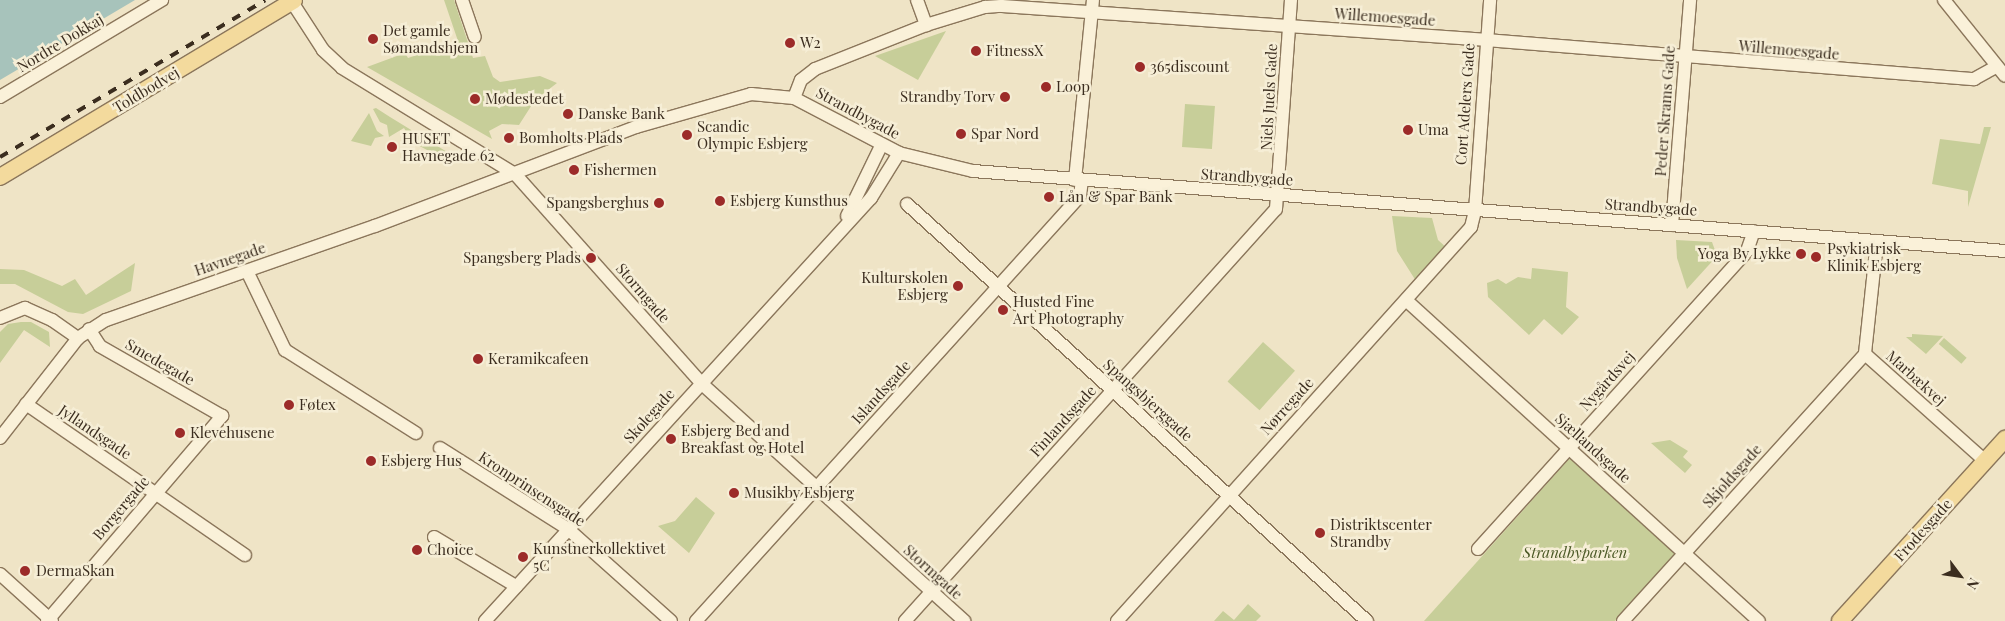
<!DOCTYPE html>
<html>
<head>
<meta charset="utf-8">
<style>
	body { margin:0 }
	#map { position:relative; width:2005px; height:621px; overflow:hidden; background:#efe4c6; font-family:"Playfair Display",serif }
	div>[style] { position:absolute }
	.green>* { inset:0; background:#c7ce99; transform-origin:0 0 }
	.water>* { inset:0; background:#a7c3bb }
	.roads { filter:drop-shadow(1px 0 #8b765b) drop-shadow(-1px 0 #8b765b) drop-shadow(0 1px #8b765b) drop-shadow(0 -1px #8b765b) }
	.minor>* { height:12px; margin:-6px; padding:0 6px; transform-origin:6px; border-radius:6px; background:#faf1d9 }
	.major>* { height:16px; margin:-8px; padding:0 8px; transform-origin:8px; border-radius:8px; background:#f3da9d }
	.rail>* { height:4px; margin-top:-2px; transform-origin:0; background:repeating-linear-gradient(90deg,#3b2d1f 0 9px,transparent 0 18px) }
	.dots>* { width:14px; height:14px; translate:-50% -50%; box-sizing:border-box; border:2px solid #f6eed6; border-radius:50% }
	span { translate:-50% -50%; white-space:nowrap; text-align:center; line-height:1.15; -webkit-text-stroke:5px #f6eed6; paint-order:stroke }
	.street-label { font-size:15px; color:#3b2d1f }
	.poi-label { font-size:15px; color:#3b2d1f }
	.left { translate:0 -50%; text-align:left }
	.right { translate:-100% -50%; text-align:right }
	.park-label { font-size:15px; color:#4a5825; font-style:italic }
	.north { position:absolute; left:1935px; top:551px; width:50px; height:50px; -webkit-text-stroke:4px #f6eed6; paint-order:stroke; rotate:121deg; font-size:14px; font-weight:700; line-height:20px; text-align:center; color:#3b2d1f }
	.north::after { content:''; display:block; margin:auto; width:18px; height:22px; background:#3b2d1f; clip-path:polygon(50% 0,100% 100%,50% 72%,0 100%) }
</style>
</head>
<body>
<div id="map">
	<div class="green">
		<div style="clip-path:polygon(444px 0,454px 0,473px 58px,485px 56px,493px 77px,500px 82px,540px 76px,557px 83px,535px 100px,519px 125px,502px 124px,489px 131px,492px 139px,367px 67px,405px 53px,408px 58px,458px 41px)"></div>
		<div style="clip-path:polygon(946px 31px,918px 80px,875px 56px)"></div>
		<div style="left:1185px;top:104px;width:30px;height:43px;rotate:4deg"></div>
		<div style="clip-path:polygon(376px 108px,390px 117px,452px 155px,444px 159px,412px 142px,404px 128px,389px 137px,387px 125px,380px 122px,373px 109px)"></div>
		<div style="clip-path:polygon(369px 113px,377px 131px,384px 136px,375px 138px,371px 146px,351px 141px)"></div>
		<div style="clip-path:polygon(1984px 127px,1991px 127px,1968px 207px,1968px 191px,1932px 184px,1940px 139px,1980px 144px)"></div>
		<div style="clip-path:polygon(1392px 216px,1432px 218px,1438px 240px,1448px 249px,1416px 281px,1397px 251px)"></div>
		<div style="clip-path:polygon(1676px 240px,1712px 242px,1717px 256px,1687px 289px,1677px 258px)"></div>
		<div style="clip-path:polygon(135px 263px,131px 291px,83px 314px,68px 312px,15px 284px,0 284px,0 269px,24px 270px,62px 286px,75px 279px,86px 295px)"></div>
		<div style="clip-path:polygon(1532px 268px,1568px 272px,1566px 307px,1579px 317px,1562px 335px,1544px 319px,1529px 335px,1488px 297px,1487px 283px,1498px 279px,1506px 284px,1518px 277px,1531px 279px)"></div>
		<div style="clip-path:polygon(21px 322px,31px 322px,49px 332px,50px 347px,24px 330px,0 363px,0 332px,8px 324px)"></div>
		<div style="clip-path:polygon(1912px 334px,1943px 336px,1926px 354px,1906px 337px,1912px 337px)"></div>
		<div style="left:1944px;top:338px;width:30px;height:8px;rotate:41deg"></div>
		<div style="left:1263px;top:342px;width:43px;height:53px;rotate:42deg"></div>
		<div style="clip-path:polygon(1670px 440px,1688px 451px,1683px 457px,1692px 465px,1685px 473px,1651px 443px)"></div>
		<div style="clip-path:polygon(1570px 458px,1676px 554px,1615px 621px,1424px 621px)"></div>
		<div style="clip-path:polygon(696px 497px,715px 513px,689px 553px,658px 526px,675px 521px)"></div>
		<div style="clip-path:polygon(1248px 604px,1261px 616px,1256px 621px,1214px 621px,1223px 611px,1234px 620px)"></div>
	</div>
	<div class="water">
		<div style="clip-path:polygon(0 0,135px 0,0 80px)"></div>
	</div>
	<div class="roads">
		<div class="minor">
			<div style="left:462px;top:0;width:39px;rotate:71deg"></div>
			<div style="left:917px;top:0;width:27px;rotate:70deg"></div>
			<div style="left:1944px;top:0;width:97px;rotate:51.2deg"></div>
			<div style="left:292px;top:2px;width:57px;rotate:57.1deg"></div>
			<div style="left:323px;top:50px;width:26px;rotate:43deg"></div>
			<div style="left:342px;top:68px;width:203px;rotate:31.5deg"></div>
			<div style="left:515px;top:174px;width:280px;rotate:48.3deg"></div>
			<div style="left:701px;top:383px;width:355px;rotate:42.1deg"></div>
			<div style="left:0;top:97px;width:189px;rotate:-30.9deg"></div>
			<div style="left:794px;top:98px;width:19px;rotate:-69deg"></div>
			<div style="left:801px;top:80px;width:18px;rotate:-38deg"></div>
			<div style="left:815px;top:69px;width:119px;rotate:-21.6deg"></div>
			<div style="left:926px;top:25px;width:62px;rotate:-17deg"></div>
			<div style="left:985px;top:7px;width:16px;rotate:-4deg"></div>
			<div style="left:1001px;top:6px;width:486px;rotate:4deg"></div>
			<div style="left:1486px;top:40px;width:490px;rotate:4.6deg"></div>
			<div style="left:1974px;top:79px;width:26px;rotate:-29deg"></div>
			<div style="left:1075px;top:180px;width:181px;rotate:-84.3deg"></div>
			<div style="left:907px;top:204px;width:621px;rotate:42.19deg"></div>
			<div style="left:847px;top:216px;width:78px;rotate:-64.1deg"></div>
			<div style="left:1672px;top:225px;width:226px;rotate:-85.4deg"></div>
			<div style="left:1877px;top:241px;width:114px;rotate:96.1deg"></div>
			<div style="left:1865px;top:354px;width:161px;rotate:41.7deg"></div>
			<div style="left:247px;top:271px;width:88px;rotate:64.3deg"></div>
			<div style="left:285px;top:350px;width:155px;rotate:32.4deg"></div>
			<div style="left:1406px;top:300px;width:477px;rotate:42.3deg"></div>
			<div style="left:0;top:318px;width:27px;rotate:-22deg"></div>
			<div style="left:25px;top:308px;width:30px;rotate:24deg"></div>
			<div style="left:52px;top:320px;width:32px;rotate:35deg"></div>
			<div style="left:26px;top:404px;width:266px;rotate:34.6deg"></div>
			<div style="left:0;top:438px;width:127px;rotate:-52deg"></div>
			<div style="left:78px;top:338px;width:33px;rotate:-33deg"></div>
			<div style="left:106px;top:320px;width:285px;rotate:-19.3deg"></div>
			<div style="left:375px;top:226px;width:279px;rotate:-20.8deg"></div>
			<div style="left:636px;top:127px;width:120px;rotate:-16deg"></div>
			<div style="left:751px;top:94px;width:43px;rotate:5.3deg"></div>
			<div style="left:794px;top:98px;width:119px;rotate:27.6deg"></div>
			<div style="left:899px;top:153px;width:76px;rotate:13.7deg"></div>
			<div style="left:973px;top:171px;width:1035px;rotate:4.43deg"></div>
			<div style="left:440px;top:448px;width:151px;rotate:32.3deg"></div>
			<div style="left:568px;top:529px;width:138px;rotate:41.8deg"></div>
			<div style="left:434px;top:537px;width:96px;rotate:30.9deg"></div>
			<div style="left:1478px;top:549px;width:401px;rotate:-47.9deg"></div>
			<div style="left:1747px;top:251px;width:21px;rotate:-71deg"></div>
			<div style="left:0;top:574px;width:70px;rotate:42.1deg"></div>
			<div style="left:47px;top:621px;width:270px;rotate:-49.5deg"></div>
			<div style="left:222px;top:416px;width:141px;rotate:-150.2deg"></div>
			<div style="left:100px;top:346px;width:20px;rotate:-123deg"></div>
			<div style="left:485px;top:621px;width:573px;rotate:-47.62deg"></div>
			<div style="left:871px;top:198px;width:53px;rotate:-58.1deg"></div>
			<div style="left:696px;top:621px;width:573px;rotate:-47.9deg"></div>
			<div style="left:1080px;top:196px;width:16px;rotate:-83deg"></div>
			<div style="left:905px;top:621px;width:554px;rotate:-48deg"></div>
			<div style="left:1276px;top:209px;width:210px;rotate:-85.9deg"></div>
			<div style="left:1117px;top:621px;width:530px;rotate:-48.06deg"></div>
			<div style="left:1471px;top:227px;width:16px;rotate:-76deg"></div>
			<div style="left:1475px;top:211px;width:212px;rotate:-85.9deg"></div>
			<div style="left:1623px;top:621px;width:360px;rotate:-47.8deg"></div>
		</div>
		<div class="major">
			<div style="left:0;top:177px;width:343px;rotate:-31deg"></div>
			<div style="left:1840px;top:621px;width:246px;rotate:-47.8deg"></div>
		</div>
	</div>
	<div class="rail">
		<div style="left:0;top:157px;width:308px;rotate:-30.6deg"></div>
	</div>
	<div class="dots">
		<div style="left:373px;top:39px;background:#9c2b29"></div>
		<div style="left:790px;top:43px;background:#9c2b29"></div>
		<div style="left:976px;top:51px;background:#9c2b29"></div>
		<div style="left:1140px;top:67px;background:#9c2b29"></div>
		<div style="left:1046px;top:87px;background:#9c2b29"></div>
		<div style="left:1005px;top:97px;background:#9c2b29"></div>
		<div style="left:475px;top:99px;background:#9c2b29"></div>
		<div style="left:568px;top:114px;background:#9c2b29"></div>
		<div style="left:1408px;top:130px;background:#9c2b29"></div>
		<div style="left:961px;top:134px;background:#9c2b29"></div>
		<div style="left:687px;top:135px;background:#9c2b29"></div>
		<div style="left:509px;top:138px;background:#9c2b29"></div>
		<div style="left:392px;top:147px;background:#9c2b29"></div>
		<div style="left:574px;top:170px;background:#9c2b29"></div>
		<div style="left:1049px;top:197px;background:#9c2b29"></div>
		<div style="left:720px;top:201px;background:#9c2b29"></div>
		<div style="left:659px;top:203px;background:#9c2b29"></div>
		<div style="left:1801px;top:254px;background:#9c2b29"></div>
		<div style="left:1816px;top:257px;background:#9c2b29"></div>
		<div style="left:591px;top:258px;background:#9c2b29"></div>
		<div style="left:958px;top:286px;background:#9c2b29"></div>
		<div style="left:1003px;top:310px;background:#9c2b29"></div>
		<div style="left:478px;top:359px;background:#9c2b29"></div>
		<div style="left:289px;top:405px;background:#9c2b29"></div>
		<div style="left:180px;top:433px;background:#9c2b29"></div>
		<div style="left:671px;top:439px;background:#9c2b29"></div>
		<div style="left:371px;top:461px;background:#9c2b29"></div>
		<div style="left:734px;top:493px;background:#9c2b29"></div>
		<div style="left:1320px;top:533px;background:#9c2b29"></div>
		<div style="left:417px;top:550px;background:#9c2b29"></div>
		<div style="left:523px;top:557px;background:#9c2b29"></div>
		<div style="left:25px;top:571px;background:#9c2b29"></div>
	</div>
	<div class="street-label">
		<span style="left:1385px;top:17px;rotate:4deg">Willemoesgade</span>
		<span style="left:60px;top:43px;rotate:-31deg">Nordre Dokkaj</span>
		<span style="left:1789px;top:50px;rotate:5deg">Willemoesgade</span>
		<span style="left:146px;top:90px;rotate:-31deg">Toldbodvej</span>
		<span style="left:1269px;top:97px;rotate:-87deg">Niels Juels Gade</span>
		<span style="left:1465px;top:104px;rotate:-86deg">Cort Adelers Gade</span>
		<span style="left:1665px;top:111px;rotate:-86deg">Peder Skrams Gade</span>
		<span style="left:858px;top:113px;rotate:28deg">Strandbygade</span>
		<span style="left:1247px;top:177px;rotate:4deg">Strandbygade</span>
		<span style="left:1651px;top:207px;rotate:4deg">Strandbygade</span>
		<span style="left:230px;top:259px;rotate:-19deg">Havnegade</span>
		<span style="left:643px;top:293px;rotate:49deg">Stormgade</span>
		<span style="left:160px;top:362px;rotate:30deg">Smedegade</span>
		<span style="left:1916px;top:378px;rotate:42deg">Marbækvej</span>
		<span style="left:1607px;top:381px;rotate:-48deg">Nygårdsvej</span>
		<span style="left:881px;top:392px;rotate:-48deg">Islandsgade</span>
		<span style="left:1148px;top:400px;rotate:42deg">Spangsbjerggade</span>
		<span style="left:1287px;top:406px;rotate:-48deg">Nørregade</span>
		<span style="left:649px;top:416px;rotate:-48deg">Skolegade</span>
		<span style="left:1063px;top:421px;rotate:-48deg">Finlandsgade</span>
		<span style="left:95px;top:432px;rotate:34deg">Jyllandsgade</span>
		<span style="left:1593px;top:448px;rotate:42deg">Sjællandsgade</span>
		<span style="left:1732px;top:476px;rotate:-48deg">Skjoldsgade</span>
		<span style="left:532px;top:489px;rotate:33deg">Kronprinsensgade</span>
		<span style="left:121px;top:508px;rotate:-50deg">Borgergade</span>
		<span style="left:1923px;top:530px;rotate:-48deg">Frodesgade</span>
		<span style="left:933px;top:572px;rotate:42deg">Stormgade</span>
	</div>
	<div class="poi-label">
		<span class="left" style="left:383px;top:39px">Det gamle<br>Sømandshjem</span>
		<span class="left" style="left:800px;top:43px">W2</span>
		<span class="left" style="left:986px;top:51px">FitnessX</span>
		<span class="left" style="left:1150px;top:67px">365discount</span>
		<span class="left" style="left:1056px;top:87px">Loop</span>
		<span class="right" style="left:995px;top:97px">Strandby Torv</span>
		<span class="left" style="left:485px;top:99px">Mødestedet</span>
		<span class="left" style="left:578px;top:114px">Danske Bank</span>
		<span class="left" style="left:697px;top:135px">Scandic<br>Olympic Esbjerg</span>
		<span class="left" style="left:1418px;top:130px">Uma</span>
		<span class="left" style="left:971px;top:134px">Spar Nord</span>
		<span class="left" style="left:402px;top:147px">HUSET<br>Havnegade 62</span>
		<span class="left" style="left:519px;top:138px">Bomholts Plads</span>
		<span class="left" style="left:584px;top:170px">Fishermen</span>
		<span class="left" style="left:1059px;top:197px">Lån &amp; Spar Bank</span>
		<span class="left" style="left:730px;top:201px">Esbjerg Kunsthus</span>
		<span class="right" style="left:649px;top:203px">Spangsberghus</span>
		<span class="left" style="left:1827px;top:257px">Psykiatrisk<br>Klinik Esbjerg</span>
		<span class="right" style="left:1791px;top:254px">Yoga By Lykke</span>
		<span class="right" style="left:581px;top:258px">Spangsberg Plads</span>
		<span class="right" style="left:948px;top:286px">Kulturskolen<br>Esbjerg</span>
		<span class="left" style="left:1013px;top:310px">Husted Fine<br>Art Photography</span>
		<span class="left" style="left:488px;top:359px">Keramikcafeen</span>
		<span class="left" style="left:299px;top:405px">Føtex</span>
		<span class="left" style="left:681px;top:439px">Esbjerg Bed and<br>Breakfast og Hotel</span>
		<span class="left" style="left:190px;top:433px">Klevehusene</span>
		<span class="left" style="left:381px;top:461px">Esbjerg Hus</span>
		<span class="left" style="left:744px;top:493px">Musikby Esbjerg</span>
		<span class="left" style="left:1330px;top:533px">Distriktscenter<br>Strandby</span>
		<span class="left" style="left:533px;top:557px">Kunstnerkollektivet<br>5C</span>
		<span class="left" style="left:427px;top:550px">Choice</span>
		<span class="left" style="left:36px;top:571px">DermaSkan</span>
	</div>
	<div class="park-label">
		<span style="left:1575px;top:553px">Strandbyparken</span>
	</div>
	<div class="north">N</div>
</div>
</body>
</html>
